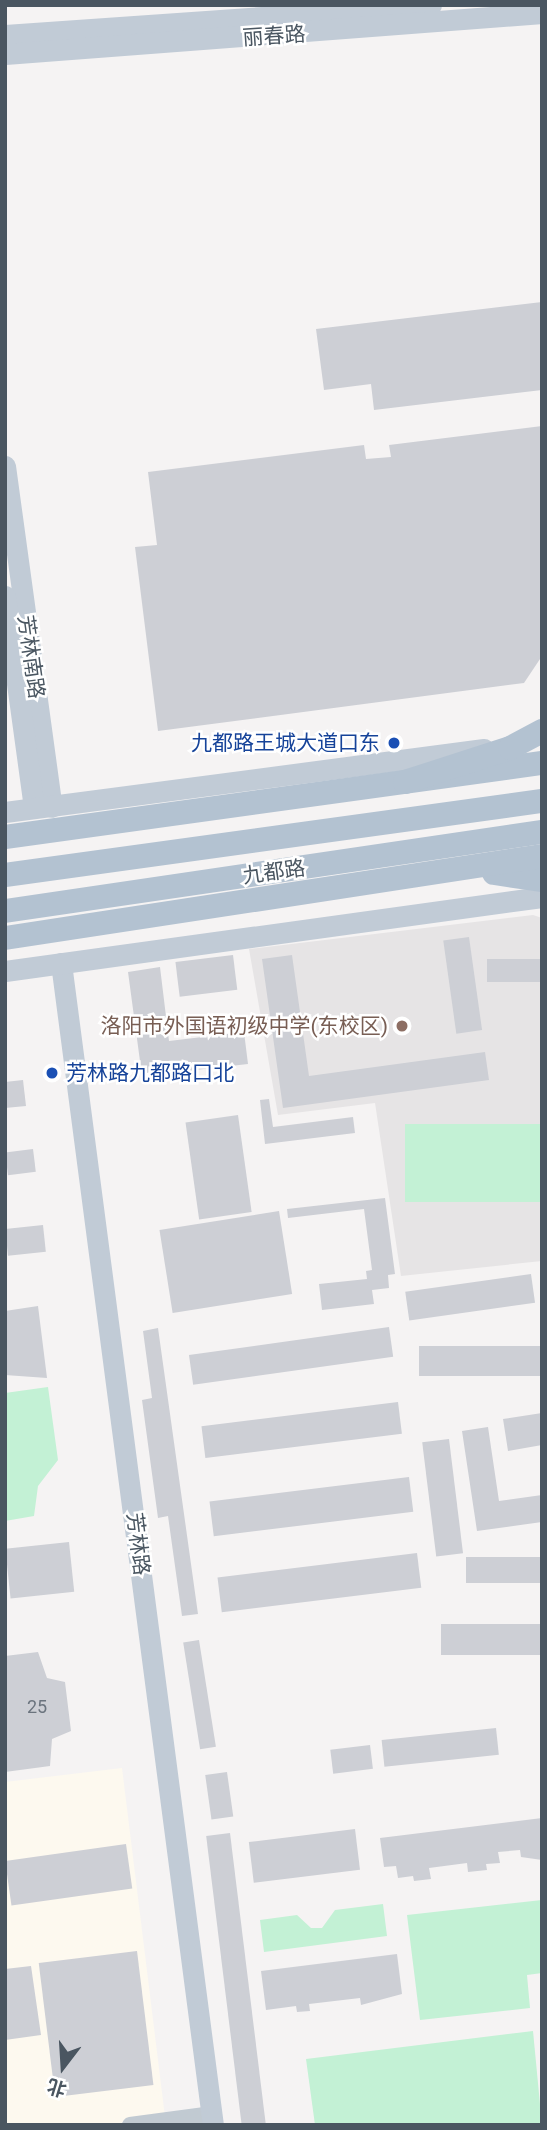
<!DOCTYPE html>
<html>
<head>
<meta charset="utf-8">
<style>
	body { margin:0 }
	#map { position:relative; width:547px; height:2130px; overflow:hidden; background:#f5f3f3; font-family:Roboto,"Noto Sans SC",sans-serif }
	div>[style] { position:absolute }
	.commercial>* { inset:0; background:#fdf9ef }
	.education>* { inset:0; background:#e6e4e5 }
	.green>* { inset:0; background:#c3f1d5; transform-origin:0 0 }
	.building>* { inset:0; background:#cdcfd5; transform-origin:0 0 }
	.street>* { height:16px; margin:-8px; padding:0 8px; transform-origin:8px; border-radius:8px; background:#c1cad2 }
	.secondary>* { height:21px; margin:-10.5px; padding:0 10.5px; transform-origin:10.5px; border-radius:10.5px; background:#c1cbd6 }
	.primary>* { height:24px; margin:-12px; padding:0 12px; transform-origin:12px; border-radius:12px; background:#b3c2d1 }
	.primary-bridge>* { height:24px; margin:-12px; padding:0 12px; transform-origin:12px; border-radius:12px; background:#b3c2d1 }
	.dots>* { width:19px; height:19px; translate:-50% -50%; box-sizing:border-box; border:4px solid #fff; border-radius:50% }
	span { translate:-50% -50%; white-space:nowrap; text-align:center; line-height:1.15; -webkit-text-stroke:5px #fff; paint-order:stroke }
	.number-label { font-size:18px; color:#6b747e }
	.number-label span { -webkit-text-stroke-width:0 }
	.street-label { font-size:21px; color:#4a5661 }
	.transit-label { font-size:21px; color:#164399 }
	.right { translate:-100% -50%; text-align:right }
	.left { translate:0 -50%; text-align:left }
	.education-label { font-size:21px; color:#785e54 }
	.frame { position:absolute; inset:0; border:7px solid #4a5661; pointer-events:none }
	.north { position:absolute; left:28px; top:2032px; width:70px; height:70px; -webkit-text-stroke:5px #fff; paint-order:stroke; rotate:197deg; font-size:19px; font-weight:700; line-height:28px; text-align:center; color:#4a5661 }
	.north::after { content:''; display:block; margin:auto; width:24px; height:32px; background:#4a5661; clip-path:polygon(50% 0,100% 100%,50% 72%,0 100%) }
</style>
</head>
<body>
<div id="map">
	<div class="commercial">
		<div style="clip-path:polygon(122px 1768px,166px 2125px,5px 2125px,5px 1782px)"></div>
	</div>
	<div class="education">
		<div style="clip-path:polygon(533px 915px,542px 918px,542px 1261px,401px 1276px,375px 1103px,278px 1115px,249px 949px)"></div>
	</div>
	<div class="green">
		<div style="left:542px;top:1124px;width:78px;height:137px;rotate:90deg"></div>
		<div style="clip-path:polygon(48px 1387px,58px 1460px,38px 1486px,34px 1516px,5px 1521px,5px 1393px)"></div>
		<div style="clip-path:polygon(542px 1900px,542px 1973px,527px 1975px,530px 2008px,420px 2020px,407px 1915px)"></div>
		<div style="clip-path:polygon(383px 1904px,387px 1936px,264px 1952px,260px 1920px,297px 1915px,311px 1928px,322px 1928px,335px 1910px)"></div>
		<div style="clip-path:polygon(533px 2031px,542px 2125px,315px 2125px,306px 2059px)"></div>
	</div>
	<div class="building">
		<div style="clip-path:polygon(542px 302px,542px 390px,374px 410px,371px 384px,324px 390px,316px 329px)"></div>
		<div style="clip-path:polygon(542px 426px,542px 656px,524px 683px,158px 731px,135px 547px,157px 545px,148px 472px,364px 445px,366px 459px,391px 457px,389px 445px)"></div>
		<div style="left:469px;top:937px;width:94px;height:26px;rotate:82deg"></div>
		<div style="left:233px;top:955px;width:35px;height:58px;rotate:83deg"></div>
		<div style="clip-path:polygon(292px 955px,309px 1076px,485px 1052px,489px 1080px,283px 1108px,262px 959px)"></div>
		<div style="left:542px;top:959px;width:23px;height:55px;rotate:90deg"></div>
		<div style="clip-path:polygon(160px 967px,169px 1041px,244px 1032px,248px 1064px,142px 1076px,128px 972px)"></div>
		<div style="clip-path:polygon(23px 1080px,26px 1106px,5px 1108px,5px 1082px)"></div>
		<div style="clip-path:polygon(269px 1099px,273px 1127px,353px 1117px,355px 1133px,265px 1144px,260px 1100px)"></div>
		<div style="left:238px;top:1115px;width:98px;height:53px;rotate:82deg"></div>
		<div style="left:33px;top:1149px;width:23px;height:28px;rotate:83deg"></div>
		<div style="clip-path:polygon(385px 1198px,395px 1274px,388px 1275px,389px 1288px,372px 1290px,374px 1304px,322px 1310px,319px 1284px,367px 1279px,366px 1271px,372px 1270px,364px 1209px,288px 1218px,287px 1209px)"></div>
		<div style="left:279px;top:1211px;width:84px;height:121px;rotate:81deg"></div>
		<div style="left:43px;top:1225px;width:27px;height:38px;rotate:84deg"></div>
		<div style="left:531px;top:1274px;width:29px;height:127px;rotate:82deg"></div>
		<div style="clip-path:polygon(38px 1306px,47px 1378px,5px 1375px,5px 1311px)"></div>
		<div style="left:389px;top:1327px;width:30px;height:202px;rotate:82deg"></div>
		<div style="clip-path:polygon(158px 1328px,198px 1614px,182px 1616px,168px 1516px,158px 1518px,142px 1400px,152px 1398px,143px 1331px)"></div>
		<div style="left:542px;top:1346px;width:30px;height:123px;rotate:90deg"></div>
		<div style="left:398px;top:1402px;width:32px;height:198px;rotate:83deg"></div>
		<div style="clip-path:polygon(542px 1413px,542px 1445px,508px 1451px,503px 1419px)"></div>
		<div style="clip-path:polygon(488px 1427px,499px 1501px,542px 1495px,542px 1522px,477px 1531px,462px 1431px)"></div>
		<div style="left:449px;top:1439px;width:115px;height:27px;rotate:83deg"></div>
		<div style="left:409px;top:1477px;width:35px;height:201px;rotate:83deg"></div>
		<div style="left:69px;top:1542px;width:50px;height:64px;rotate:84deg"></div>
		<div style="left:417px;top:1553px;width:35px;height:201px;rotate:83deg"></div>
		<div style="left:542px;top:1557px;width:26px;height:76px;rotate:90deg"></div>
		<div style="left:542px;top:1624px;width:31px;height:101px;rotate:90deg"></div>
		<div style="left:199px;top:1640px;width:108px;height:16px;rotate:81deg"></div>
		<div style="clip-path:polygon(38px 1652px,47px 1678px,65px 1682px,71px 1731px,52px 1739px,50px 1766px,5px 1772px,5px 1656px)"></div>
		<div style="left:496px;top:1728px;width:27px;height:115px;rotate:84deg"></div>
		<div style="left:370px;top:1745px;width:24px;height:40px;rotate:83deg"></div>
		<div style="left:227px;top:1772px;width:45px;height:22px;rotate:82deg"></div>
		<div style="clip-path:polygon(542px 1818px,542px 1860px,521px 1857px,520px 1850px,498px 1852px,500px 1863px,486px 1864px,487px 1870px,468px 1872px,467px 1863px,429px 1868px,431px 1879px,414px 1881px,413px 1876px,398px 1878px,396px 1866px,384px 1867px,380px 1838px)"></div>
		<div style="left:355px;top:1829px;width:41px;height:107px;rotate:83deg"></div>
		<div style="left:230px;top:1833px;width:294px;height:24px;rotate:83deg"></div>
		<div style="left:126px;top:1844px;width:45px;height:122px;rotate:82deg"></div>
		<div style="left:137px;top:1951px;width:135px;height:99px;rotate:83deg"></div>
		<div style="clip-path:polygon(397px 1954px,402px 1994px,361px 2005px,360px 1998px,309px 2004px,310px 2011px,297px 2012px,296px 2006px,266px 2010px,261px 1971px)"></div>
		<div style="clip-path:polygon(31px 1966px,41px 2035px,5px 2040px,5px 1969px)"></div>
	</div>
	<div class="street">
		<div style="left:130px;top:2125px;width:83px;rotate:-7.6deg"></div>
	</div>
	<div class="secondary">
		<div style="left:5px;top:35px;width:427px;rotate:-4deg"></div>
		<div style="left:5px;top:54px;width:539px;rotate:-4.37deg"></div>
		<div style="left:5px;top:466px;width:344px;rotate:82.2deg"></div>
		<div style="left:5px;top:596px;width:214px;rotate:82.2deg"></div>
		<div style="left:5px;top:812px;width:483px;rotate:-7.5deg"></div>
		<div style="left:61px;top:963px;width:1172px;rotate:82.55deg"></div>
		<div style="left:5px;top:971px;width:542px;rotate:-7.85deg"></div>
	</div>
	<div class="primary">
		<div style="left:5px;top:837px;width:542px;rotate:-7.85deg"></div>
		<div style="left:494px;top:873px;width:49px;rotate:8.3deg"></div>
		<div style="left:5px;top:875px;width:542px;rotate:-7.85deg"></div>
		<div style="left:5px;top:911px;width:543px;rotate:-8.37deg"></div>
		<div style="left:5px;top:938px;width:543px;rotate:-8.68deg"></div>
	</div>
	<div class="primary-bridge">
		<div style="left:405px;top:782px;width:110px;rotate:-17.9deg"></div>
		<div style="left:510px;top:748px;width:36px;rotate:-28deg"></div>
	</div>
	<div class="dots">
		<div style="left:394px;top:743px;background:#1a4fb4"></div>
		<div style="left:402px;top:1026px;background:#8d6e63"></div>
		<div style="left:52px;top:1073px;background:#1a4fb4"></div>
	</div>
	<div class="number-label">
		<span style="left:37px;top:1707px">25</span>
	</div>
	<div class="street-label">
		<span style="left:274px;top:36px;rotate:-4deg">丽春路</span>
		<span style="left:31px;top:657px;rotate:82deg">芳林南路</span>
		<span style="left:274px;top:872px;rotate:-8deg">九都路</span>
		<span style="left:138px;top:1544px;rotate:83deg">芳林路</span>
	</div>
	<div class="transit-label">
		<span class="right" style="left:380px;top:743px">九都路王城大道口东</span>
		<span class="left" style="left:66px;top:1073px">芳林路九都路口北</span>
	</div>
	<div class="education-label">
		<span class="right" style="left:388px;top:1026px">洛阳市外国语初级中学(东校区)</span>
	</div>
	<div class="frame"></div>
	<div class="north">北</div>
</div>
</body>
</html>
